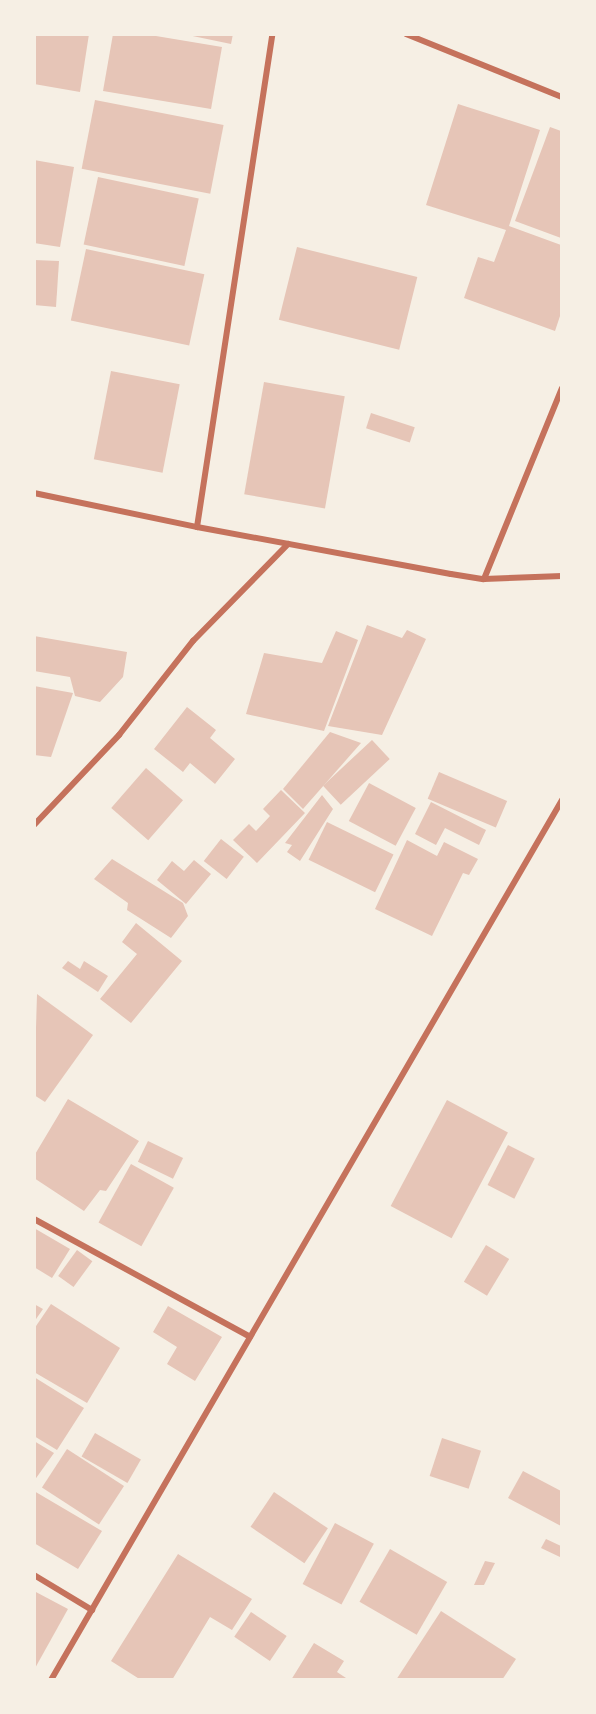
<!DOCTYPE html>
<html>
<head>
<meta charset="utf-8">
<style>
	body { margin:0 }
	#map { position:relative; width:596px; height:1714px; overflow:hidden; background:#f6efe4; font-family:Poppins,sans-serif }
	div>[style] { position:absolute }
	.building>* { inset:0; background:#e6c5b7; transform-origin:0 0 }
	.minor>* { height:6px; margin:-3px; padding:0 3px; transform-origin:3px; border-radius:3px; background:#c5725c }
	span { translate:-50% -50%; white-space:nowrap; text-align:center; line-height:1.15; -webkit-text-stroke:6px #f6efe4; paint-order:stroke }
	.frame { position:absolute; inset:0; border:36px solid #f6efe4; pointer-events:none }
</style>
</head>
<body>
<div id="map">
	<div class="building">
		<div style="clip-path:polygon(34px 34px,89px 34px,80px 92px,34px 84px)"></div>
		<div style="clip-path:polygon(113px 34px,144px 34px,222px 47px,211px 109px,103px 91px)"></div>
		<div style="clip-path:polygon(183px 34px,233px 34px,231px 44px)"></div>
		<div style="left:95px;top:100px;width:131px;height:70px;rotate:11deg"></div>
		<div style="clip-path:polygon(458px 104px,540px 130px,509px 226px,561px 245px,561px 313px,555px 331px,464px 298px,478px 257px,494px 262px,506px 230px,426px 205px)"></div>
		<div style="clip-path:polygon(550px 127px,561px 131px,561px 238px,515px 221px)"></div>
		<div style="clip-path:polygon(34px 160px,74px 167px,60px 247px,34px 243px)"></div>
		<div style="left:98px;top:177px;width:103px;height:69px;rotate:12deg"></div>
		<div style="left:297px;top:247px;width:124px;height:75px;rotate:14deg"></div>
		<div style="left:86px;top:249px;width:121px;height:73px;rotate:12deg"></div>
		<div style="clip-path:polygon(34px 260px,59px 261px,56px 307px,34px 305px)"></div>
		<div style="left:111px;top:371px;width:70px;height:90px;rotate:11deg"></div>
		<div style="left:264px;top:382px;width:82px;height:114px;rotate:10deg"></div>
		<div style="left:371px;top:413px;width:46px;height:16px;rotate:18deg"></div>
		<div style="clip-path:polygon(367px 625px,402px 638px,407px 630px,426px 639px,382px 735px,328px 726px)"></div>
		<div style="clip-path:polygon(336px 631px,358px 640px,324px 731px,246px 714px,264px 653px,322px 663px)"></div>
		<div style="clip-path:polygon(34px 636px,127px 652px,123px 677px,100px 702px,75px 696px,70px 677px,34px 671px)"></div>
		<div style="clip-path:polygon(34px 686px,73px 693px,51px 757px,34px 755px)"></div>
		<div style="clip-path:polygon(187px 707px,216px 730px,210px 738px,235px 759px,215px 784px,190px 763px,183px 772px,154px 749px)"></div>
		<div style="clip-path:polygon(330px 732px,361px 743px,303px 809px,283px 789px)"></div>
		<div style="left:372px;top:740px;width:26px;height:67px;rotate:47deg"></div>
		<div style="left:146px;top:768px;width:49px;height:53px;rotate:41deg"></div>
		<div style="left:439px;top:772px;width:74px;height:29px;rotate:23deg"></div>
		<div style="left:369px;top:783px;width:53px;height:43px;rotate:28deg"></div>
		<div style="clip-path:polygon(281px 790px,305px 813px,257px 863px,233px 840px,249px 824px,256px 831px,270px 816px,263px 809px)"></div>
		<div style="clip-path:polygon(322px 795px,333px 809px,300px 861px,287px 852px,292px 845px,285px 843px)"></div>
		<div style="clip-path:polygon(431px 802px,486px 830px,479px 845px,445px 828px,436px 845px,415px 834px)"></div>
		<div style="left:327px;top:822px;width:74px;height:42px;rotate:26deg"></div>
		<div style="left:221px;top:839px;width:29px;height:28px;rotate:38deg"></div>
		<div style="clip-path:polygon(407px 840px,437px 856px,444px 842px,478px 859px,469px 875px,463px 873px,432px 936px,375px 909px)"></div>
		<div style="clip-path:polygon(112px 859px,183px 903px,188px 916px,171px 938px,127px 910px,128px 903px,94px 879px)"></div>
		<div style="clip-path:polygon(194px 860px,211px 874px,186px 904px,157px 880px,172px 861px,184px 871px)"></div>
		<div style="clip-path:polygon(136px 923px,182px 961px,131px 1023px,100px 999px,137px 954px,122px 942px)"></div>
		<div style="clip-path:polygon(68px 961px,80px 969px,84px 961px,108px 976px,98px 992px,62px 968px)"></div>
		<div style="clip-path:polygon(37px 994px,93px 1035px,45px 1102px,34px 1095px)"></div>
		<div style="clip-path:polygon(68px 1099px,139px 1141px,106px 1191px,100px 1190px,84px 1211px,34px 1178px,34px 1156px)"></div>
		<div style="left:447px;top:1100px;width:69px;height:120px;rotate:28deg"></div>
		<div style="left:148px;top:1141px;width:39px;height:23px;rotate:26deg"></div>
		<div style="left:508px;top:1145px;width:30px;height:45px;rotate:27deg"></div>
		<div style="left:131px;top:1164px;width:49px;height:67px;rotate:29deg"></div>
		<div style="clip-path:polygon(34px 1228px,70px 1249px,52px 1278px,34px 1267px)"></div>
		<div style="left:486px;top:1245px;width:27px;height:43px;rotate:31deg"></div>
		<div style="left:77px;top:1250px;width:19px;height:32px;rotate:36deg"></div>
		<div style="clip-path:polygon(34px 1304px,43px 1309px,34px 1322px)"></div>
		<div style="clip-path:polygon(51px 1304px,120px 1348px,87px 1403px,34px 1372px,34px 1329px)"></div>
		<div style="clip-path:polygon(168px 1306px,222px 1337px,195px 1381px,167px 1364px,177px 1347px,153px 1332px)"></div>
		<div style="clip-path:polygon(34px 1377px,84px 1408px,57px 1450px,34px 1436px)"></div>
		<div style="left:95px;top:1433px;width:53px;height:27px;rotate:30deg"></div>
		<div style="left:442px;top:1438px;width:41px;height:40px;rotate:18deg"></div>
		<div style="clip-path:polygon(34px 1441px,54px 1453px,34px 1481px)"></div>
		<div style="left:67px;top:1449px;width:68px;height:46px;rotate:33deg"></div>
		<div style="clip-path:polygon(523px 1471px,561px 1491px,561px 1526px,508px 1498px)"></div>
		<div style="clip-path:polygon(34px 1491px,102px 1531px,78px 1569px,34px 1543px)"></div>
		<div style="left:274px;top:1492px;width:65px;height:42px;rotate:34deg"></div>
		<div style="left:335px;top:1523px;width:44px;height:69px;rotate:28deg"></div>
		<div style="clip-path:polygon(546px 1539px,561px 1546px,560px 1557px,541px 1548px)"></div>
		<div style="left:390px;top:1549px;width:66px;height:61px;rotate:30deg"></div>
		<div style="clip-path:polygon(178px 1554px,252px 1599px,232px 1630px,210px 1617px,172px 1680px,141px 1680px,111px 1661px)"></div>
		<div style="clip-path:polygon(485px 1561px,495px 1563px,484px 1585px,474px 1585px)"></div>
		<div style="clip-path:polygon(34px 1591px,68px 1609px,34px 1670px)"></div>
		<div style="clip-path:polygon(441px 1611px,516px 1659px,502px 1680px,396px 1680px)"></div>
		<div style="left:251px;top:1612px;width:43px;height:30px;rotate:34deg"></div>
		<div style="clip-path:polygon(314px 1643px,344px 1661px,337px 1672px,349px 1680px,291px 1680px)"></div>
	</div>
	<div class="minor">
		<div style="left:406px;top:34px;width:168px;rotate:22deg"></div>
		<div style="left:34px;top:493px;width:167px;rotate:11.8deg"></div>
		<div style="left:197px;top:527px;width:258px;rotate:10.5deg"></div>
		<div style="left:451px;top:574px;width:33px;rotate:9deg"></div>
		<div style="left:484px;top:579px;width:78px;rotate:-2.2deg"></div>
		<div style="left:197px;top:527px;width:499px;rotate:-81.3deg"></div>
		<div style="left:484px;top:579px;width:206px;rotate:-67.8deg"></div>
		<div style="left:34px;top:825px;width:124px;rotate:-46.6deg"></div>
		<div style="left:119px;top:735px;width:120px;rotate:-51.8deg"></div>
		<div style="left:193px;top:641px;width:136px;rotate:-45.6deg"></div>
		<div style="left:34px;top:1219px;width:246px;rotate:28.6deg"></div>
		<div style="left:34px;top:1575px;width:68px;rotate:31.1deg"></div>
		<div style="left:51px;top:1680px;width:1018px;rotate:-59.86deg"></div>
	</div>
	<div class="frame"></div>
</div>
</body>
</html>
